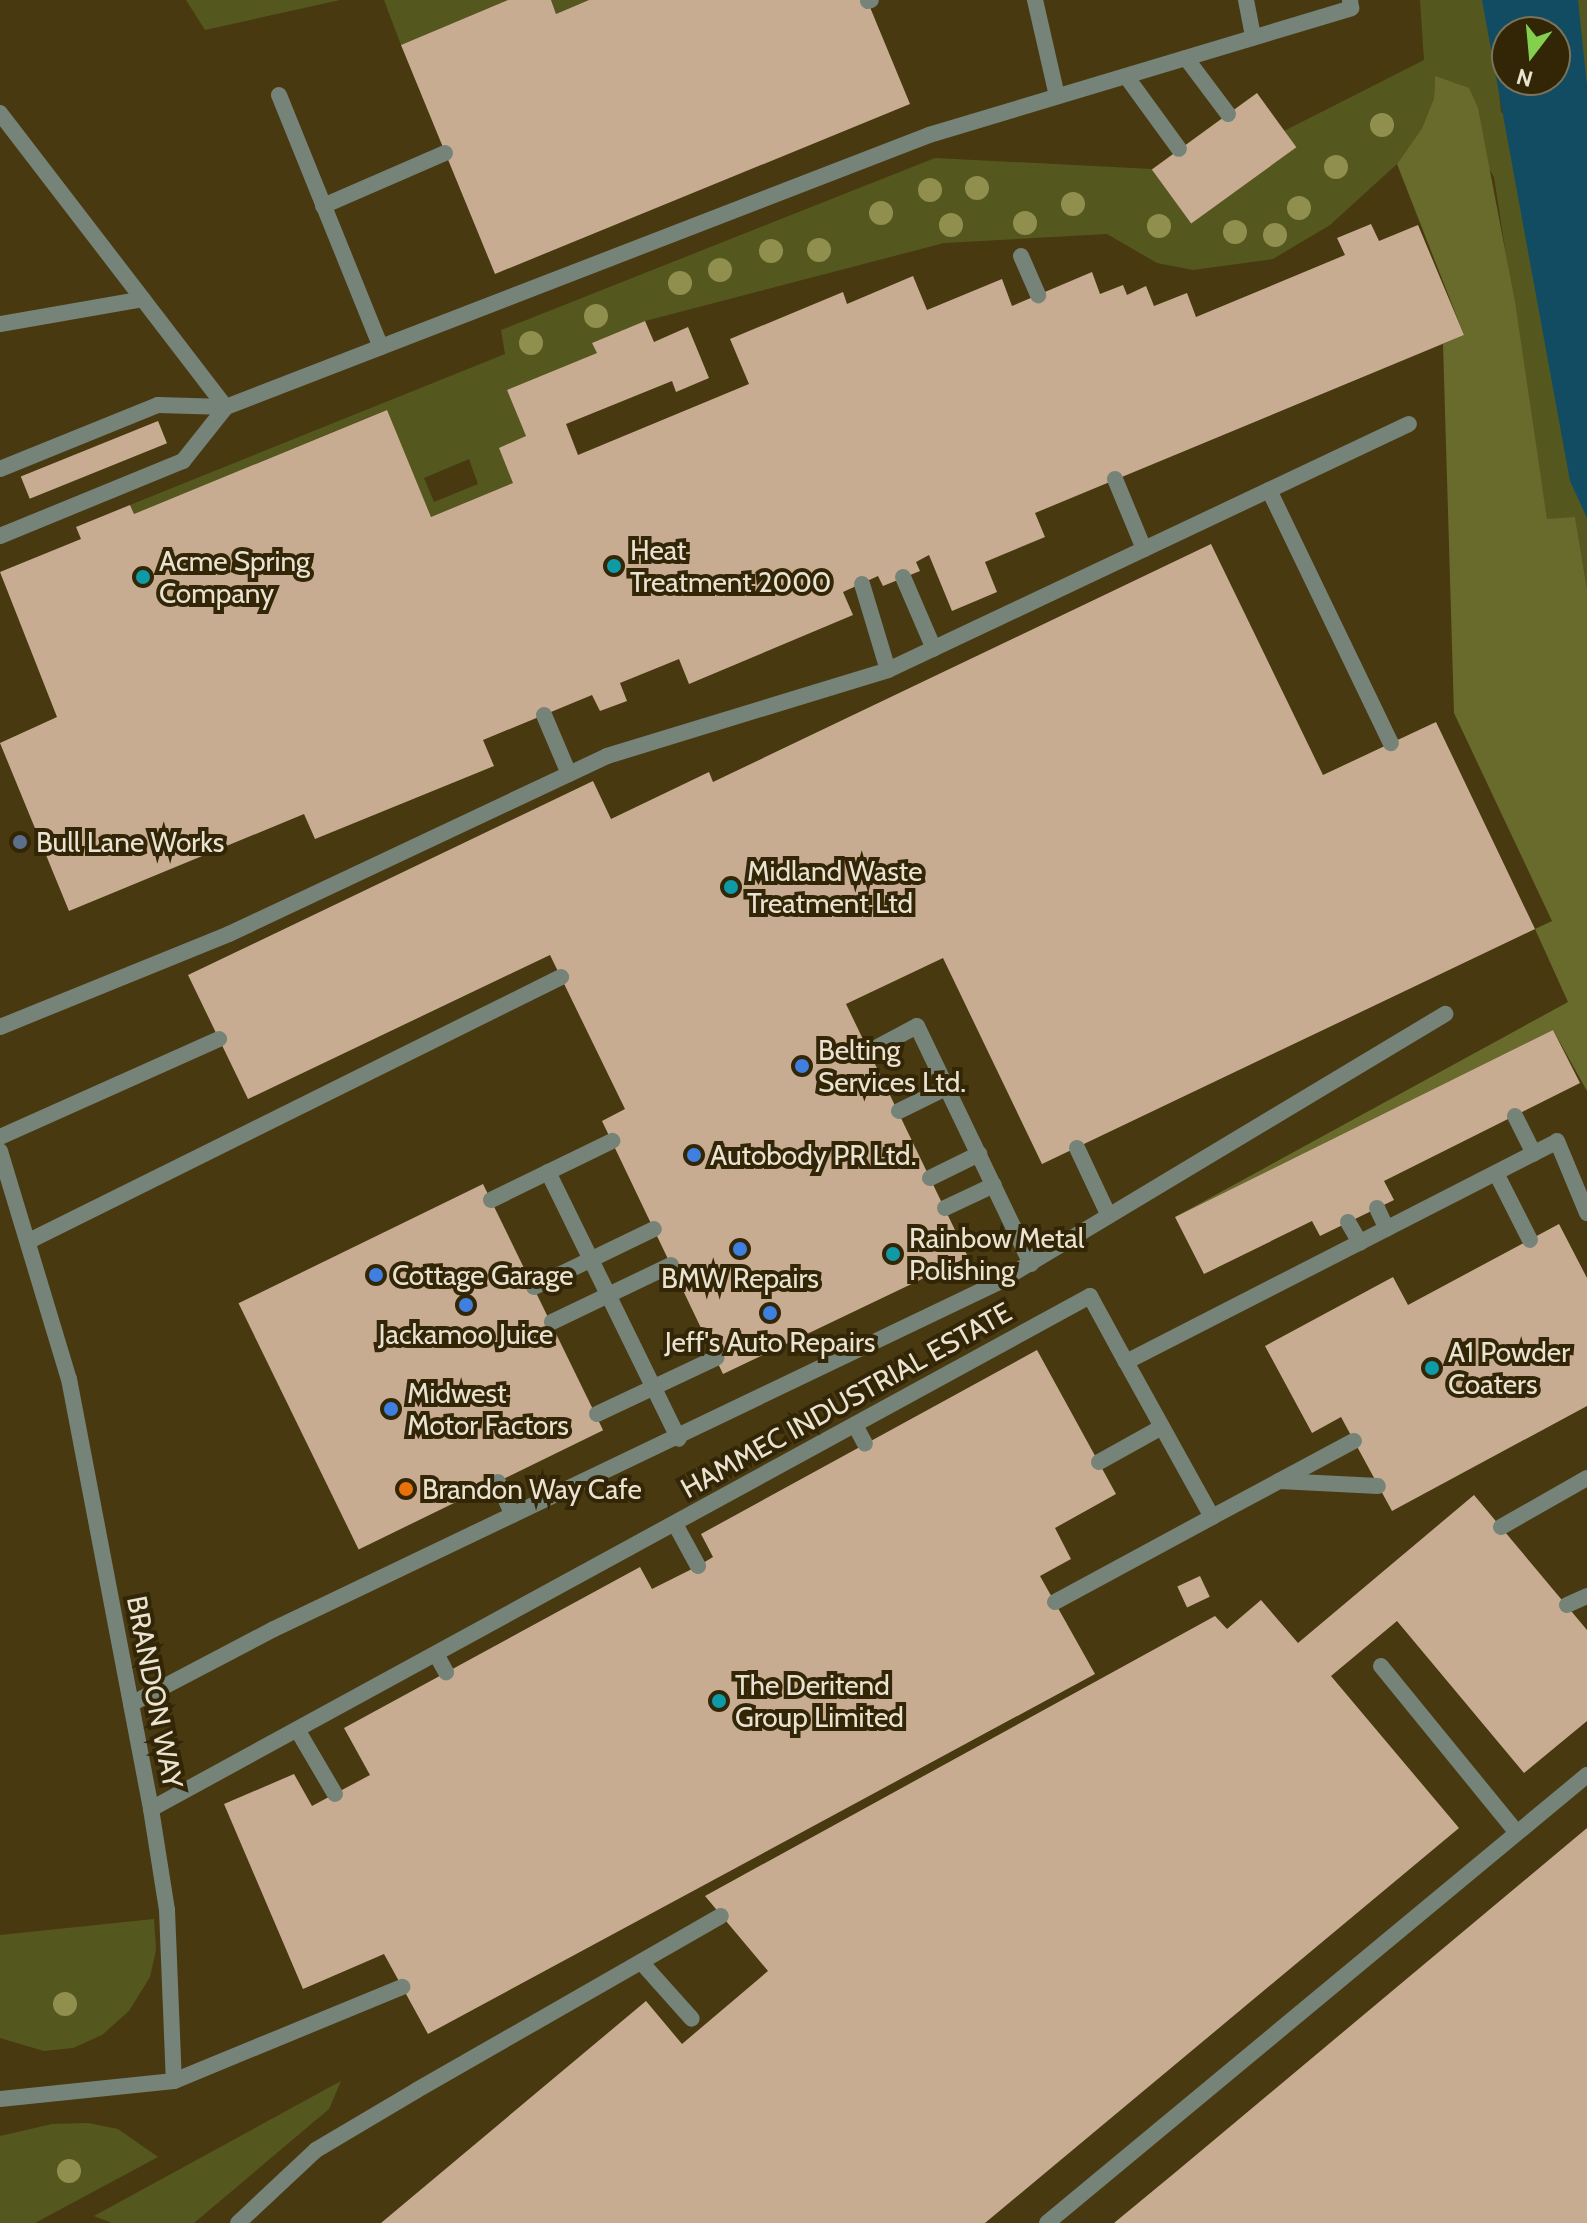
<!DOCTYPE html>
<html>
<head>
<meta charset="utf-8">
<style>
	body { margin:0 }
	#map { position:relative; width:1587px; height:2223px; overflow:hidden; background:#3d3012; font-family:Cabin,sans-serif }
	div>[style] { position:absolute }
	.built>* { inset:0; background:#483911 }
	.green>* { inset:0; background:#55581e }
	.forest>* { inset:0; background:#686b2b }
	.water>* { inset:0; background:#114c63 }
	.building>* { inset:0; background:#c8ac91; transform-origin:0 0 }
	.service>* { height:16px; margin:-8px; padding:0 8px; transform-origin:8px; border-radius:8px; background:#768378 }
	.minor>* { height:16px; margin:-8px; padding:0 8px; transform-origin:8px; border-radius:8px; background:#768378 }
	.trees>* { width:24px; height:24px; margin:-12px; border-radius:50%; background:#918f4e }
	.dots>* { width:22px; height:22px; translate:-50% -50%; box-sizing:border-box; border:4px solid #322607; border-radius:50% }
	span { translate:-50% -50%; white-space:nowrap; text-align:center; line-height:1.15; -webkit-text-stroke:8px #322607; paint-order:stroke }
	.poi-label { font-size:28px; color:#ebe3d2 }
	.left { translate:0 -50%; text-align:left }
	.street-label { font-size:28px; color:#ebe3d2 }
	.north { position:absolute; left:1491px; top:16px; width:80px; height:80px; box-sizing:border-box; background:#322607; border:2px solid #7c7258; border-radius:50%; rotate:196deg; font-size:22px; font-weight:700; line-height:32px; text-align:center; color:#ebe3d2 }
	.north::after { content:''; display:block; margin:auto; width:28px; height:36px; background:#83d04f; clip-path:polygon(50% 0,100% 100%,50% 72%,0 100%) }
</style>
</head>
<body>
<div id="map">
	<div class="built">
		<div style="clip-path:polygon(evenodd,0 0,1587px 0,1587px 2223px,0 2223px,0 0,1507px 32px,1555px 32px,1555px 80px,1507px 80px,1507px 32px)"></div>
	</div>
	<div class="green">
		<div style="clip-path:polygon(186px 0,340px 0,205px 30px)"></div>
		<div style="clip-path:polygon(384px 0,508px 0,401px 45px)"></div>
		<div style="clip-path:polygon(551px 0,589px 0,556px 14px)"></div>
		<div style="clip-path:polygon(evenodd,1420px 0,1490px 0,1501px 112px,1514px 121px,1587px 497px,1587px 589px,1575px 518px,1547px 520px,1494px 177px,1435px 77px,1434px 98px,1422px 128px,1397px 164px,1330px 225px,1273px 259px,1193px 270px,1157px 263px,1107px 234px,944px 243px,645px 321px,592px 343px,597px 353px,507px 390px,526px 436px,513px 483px,431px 517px,386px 410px,134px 514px,130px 505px,505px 354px,501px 330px,935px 158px,1152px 169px,1192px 222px,1296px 147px,1284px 131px,1424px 60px,1420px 0,469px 459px,478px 484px,434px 502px,424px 478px,469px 459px)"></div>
		<div style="clip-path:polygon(1578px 0,1587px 0,1587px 86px,1580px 52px)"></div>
		<div style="clip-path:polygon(154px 1919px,156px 1950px,150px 1977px,129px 2011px,102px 2035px,73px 2048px,44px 2051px,0 2038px,0 1935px)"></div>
		<div style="clip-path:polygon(341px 2081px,329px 2109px,194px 2223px,112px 2223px,94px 2216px)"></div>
		<div style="clip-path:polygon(88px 2123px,118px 2129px,158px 2157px,35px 2223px,0 2223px,0 2136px,52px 2124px)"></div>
	</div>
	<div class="forest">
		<div style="clip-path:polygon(1435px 76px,1469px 88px,1478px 108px,1515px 302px,1547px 519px,1575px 517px,1587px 589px,1587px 1091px,1553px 1030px,1175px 1217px,1568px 1002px,1535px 929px,1552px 921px,1454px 713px,1443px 344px,1464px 335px,1397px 164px,1422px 128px,1434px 98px)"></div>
	</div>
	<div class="water">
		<div style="clip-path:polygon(evenodd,1482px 0,1578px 0,1587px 86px,1587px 518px,1570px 481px,1482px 0,1507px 32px,1555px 32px,1555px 80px,1507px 80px,1507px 32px)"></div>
	</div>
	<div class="building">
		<div style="clip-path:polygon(508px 0,551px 0,556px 14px,589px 0,867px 0,910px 104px,495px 274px,401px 45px)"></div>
		<div style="left:1257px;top:93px;width:67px;height:130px;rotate:54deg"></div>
		<div style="clip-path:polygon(1371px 224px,1379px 241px,1418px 225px,1464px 335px,1035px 513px,1045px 537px,985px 562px,997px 592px,952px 611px,929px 555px,916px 562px,920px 571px,883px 586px,878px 576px,843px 592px,853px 615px,689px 684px,679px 659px,620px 683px,627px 701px,600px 711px,592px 695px,483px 740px,494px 766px,315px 839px,304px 814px,69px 911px,0 743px,57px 717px,0 572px,81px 539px,76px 527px,130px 505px,134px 514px,387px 410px,431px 517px,513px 483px,499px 448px,526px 436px,507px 390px,597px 353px,592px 343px,645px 321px,654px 342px,688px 327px,709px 378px,676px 392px,672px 381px,566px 424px,578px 455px,749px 384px,730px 339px,843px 292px,847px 304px,913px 276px,927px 310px,1002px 279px,1012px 306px,1092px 272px,1100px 294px,1123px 285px,1127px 295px,1146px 286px,1154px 306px,1187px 293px,1196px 317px,1345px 255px,1337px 238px)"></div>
		<div style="left:158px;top:421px;width:24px;height:148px;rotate:68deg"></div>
		<div style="clip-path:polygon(1211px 544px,1323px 775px,1436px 722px,1535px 929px,1042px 1164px,943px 958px,846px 1004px,968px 1257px,723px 1374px,602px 1121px,625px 1109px,550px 955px,248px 1099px,188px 975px,593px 781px,611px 819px,709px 772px,713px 782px)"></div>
		<div style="clip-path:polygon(1553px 1030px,1580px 1083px,1384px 1181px,1394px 1200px,1320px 1236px,1312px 1221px,1204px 1274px,1175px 1217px)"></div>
		<div style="left:483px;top:1184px;width:274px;height:272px;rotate:64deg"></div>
		<div style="clip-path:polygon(1559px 1224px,1587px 1278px,1587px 1406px,1392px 1511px,1341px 1417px,1312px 1433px,1265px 1346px,1393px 1277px,1408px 1305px)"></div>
		<div style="clip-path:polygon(1037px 1350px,1116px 1494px,1055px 1528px,1071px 1559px,1040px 1576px,1095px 1674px,428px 2034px,384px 1954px,303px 1989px,224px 1804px,294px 1774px,312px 1806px,370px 1775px,344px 1728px,640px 1567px,652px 1589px,698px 1566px,713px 1557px,701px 1534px)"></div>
		<div style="clip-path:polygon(1474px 1495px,1587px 1630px,1587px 1721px,1524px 1773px,1397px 1621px,1331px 1676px,1459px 1828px,985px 2223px,381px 2223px,646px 2001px,682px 2044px,768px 1971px,705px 1896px,1215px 1616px,1227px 1629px,1261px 1600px,1298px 1643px)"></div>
		<div style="left:1200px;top:1576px;width:23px;height:25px;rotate:65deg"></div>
		<div style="clip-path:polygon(1587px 1828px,1587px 2223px,1114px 2223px,1177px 2171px)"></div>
	</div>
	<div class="service">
		<div style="left:1035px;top:0;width:98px;rotate:77.1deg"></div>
		<div style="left:1246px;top:0;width:38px;rotate:79deg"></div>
		<div style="left:868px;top:1px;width:3px;rotate:-18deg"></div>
		<div style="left:1186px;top:58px;width:70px;rotate:53.1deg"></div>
		<div style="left:1126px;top:76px;width:90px;rotate:54deg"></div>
		<div style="left:279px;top:95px;width:272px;rotate:68deg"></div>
		<div style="left:0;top:113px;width:371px;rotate:52.5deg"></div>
		<div style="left:323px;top:206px;width:133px;rotate:-23.5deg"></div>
		<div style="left:1021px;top:256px;width:43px;rotate:66.4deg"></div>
		<div style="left:0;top:324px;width:145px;rotate:-9.9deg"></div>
		<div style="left:0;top:469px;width:170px;rotate:-22.1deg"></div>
		<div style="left:158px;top:405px;width:68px;rotate:1.7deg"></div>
		<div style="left:226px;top:407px;width:754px;rotate:-21.15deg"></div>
		<div style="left:929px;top:135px;width:441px;rotate:-16.7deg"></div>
		<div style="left:1351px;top:8px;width:8px;rotate:-97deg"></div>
		<div style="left:1115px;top:479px;width:76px;rotate:67.5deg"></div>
		<div style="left:1269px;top:490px;width:281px;rotate:64.3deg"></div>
		<div style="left:0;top:536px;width:198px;rotate:-22.3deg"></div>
		<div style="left:183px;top:461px;width:69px;rotate:-51.5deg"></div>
		<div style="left:903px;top:577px;width:78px;rotate:66.7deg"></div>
		<div style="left:862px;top:584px;width:90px;rotate:73.2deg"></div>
		<div style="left:544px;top:715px;width:64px;rotate:67deg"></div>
		<div style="left:0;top:1027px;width:247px;rotate:-22.1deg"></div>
		<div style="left:229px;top:934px;width:418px;rotate:-25.2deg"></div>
		<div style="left:607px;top:756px;width:294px;rotate:-17deg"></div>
		<div style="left:888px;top:670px;width:576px;rotate:-25.28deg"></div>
		<div style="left:870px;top:1051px;width:53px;rotate:-28deg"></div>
		<div style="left:917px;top:1026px;width:264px;rotate:64.4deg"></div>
		<div style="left:899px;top:1111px;width:52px;rotate:-26.1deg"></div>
		<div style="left:1515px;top:1116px;width:42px;rotate:63.4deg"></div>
		<div style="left:0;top:1137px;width:240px;rotate:-24.1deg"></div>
		<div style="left:1077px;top:1148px;width:75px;rotate:64.8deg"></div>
		<div style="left:548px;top:1172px;width:297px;rotate:63.9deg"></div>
		<div style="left:1496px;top:1173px;width:75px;rotate:63.1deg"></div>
		<div style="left:930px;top:1178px;width:55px;rotate:-26.1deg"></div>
		<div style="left:491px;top:1200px;width:135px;rotate:-26deg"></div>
		<div style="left:945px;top:1208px;width:54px;rotate:-25.1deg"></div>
		<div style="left:1377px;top:1208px;width:23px;rotate:65deg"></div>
		<div style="left:1348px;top:1222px;width:24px;rotate:60deg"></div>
		<div style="left:29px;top:1241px;width:594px;rotate:-26.39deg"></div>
		<div style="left:534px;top:1287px;width:133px;rotate:-25.8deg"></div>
		<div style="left:552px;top:1322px;width:132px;rotate:-25.6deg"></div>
		<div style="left:597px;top:1414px;width:132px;rotate:-25.2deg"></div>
		<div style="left:855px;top:1425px;width:21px;rotate:62deg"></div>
		<div style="left:1099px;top:1462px;width:72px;rotate:-29.1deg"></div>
		<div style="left:1279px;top:1481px;width:99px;rotate:2.9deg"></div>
		<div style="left:498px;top:1482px;width:36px;rotate:66deg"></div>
		<div style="left:1212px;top:1517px;width:161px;rotate:-28.2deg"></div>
		<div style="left:675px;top:1524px;width:48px;rotate:61.3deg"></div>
		<div style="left:1501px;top:1527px;width:99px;rotate:-29.7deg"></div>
		<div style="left:1055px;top:1602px;width:179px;rotate:-28.4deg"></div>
		<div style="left:1212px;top:1517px;width:177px;rotate:-119deg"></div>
		<div style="left:1567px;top:1605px;width:22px;rotate:-24deg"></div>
		<div style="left:436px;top:1654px;width:21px;rotate:61deg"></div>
		<div style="left:1381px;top:1666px;width:215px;rotate:50.8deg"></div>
		<div style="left:131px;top:1704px;width:161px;rotate:-27.7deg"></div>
		<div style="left:274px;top:1629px;width:802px;rotate:-25.57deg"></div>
		<div style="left:997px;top:1283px;width:523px;rotate:-30.98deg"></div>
		<div style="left:298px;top:1731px;width:73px;rotate:59.6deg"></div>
		<div style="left:151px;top:1809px;width:1070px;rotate:-28.65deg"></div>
		<div style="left:1090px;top:1296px;width:75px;rotate:61.4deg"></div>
		<div style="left:1126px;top:1362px;width:484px;rotate:-27.1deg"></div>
		<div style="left:1557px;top:1141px;width:78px;rotate:67.4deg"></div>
		<div style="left:641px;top:1962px;width:76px;rotate:48.2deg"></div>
		<div style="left:174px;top:2081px;width:247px;rotate:-22.4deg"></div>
		<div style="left:417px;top:2090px;width:350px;rotate:-29.8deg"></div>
		<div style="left:1047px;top:2223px;width:702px;rotate:-39.68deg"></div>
	</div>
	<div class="minor">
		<div style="left:0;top:1151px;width:238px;rotate:73.2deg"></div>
		<div style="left:69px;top:1379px;width:438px;rotate:79.2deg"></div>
		<div style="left:151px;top:1809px;width:102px;rotate:81deg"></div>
		<div style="left:167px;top:1910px;width:171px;rotate:87.7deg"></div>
		<div style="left:174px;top:2081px;width:175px;rotate:174.1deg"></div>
		<div style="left:238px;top:2223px;width:107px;rotate:-43.1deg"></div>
		<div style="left:316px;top:2150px;width:117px;rotate:-30.7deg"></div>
	</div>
	<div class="trees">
		<div style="left:1382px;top:125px"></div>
		<div style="left:1336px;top:167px"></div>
		<div style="left:977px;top:188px"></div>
		<div style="left:930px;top:190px"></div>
		<div style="left:1073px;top:204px"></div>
		<div style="left:1299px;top:208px"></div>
		<div style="left:881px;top:213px"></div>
		<div style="left:1025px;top:223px"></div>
		<div style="left:951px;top:225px"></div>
		<div style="left:1159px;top:226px"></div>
		<div style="left:1235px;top:232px"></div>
		<div style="left:1275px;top:235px"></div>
		<div style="left:819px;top:250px"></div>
		<div style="left:771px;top:251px"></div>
		<div style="left:720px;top:270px"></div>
		<div style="left:680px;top:283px"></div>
		<div style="left:596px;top:316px"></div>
		<div style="left:531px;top:343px"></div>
		<div style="left:65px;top:2004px"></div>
		<div style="left:69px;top:2171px"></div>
	</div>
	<div class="dots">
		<div style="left:614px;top:566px;background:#0f9aa8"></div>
		<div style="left:143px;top:577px;background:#0f9aa8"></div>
		<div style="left:20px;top:842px;background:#5c6f8a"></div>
		<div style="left:731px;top:887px;background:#0f9aa8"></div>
		<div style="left:802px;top:1066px;background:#3f7fe0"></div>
		<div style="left:694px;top:1155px;background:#3f7fe0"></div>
		<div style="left:740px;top:1249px;background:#3f7fe0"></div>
		<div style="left:893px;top:1254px;background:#0f9aa8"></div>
		<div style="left:376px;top:1275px;background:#3f7fe0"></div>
		<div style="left:466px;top:1305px;background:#3f7fe0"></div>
		<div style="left:770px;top:1313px;background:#3f7fe0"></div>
		<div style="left:1432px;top:1368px;background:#0f9aa8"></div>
		<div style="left:391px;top:1409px;background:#3f7fe0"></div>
		<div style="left:406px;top:1489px;background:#e8710a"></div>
		<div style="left:719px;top:1701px;background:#0f9aa8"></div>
	</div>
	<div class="poi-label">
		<span class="left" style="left:630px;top:566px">Heat<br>Treatment 2000</span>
		<span class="left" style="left:159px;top:577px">Acme Spring<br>Company</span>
		<span class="left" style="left:36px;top:842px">Bull Lane Works</span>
		<span class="left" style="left:747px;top:887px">Midland Waste<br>Treatment Ltd</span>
		<span class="left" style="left:818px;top:1066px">Belting<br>Services Ltd.</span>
		<span class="left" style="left:710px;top:1155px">Autobody PR Ltd.</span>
		<span class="left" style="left:909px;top:1254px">Rainbow Metal<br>Polishing</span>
		<span class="left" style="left:392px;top:1275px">Cottage Garage</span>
		<span style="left:740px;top:1278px">BMW Repairs</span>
		<span style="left:466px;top:1334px">Jackamoo Juice</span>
		<span style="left:770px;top:1342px">Jeff's Auto Repairs</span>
		<span class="left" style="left:1448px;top:1368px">A1 Powder<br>Coaters</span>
		<span class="left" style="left:407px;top:1409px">Midwest<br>Motor Factors</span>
		<span class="left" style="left:422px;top:1489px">Brandon Way Cafe</span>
		<span class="left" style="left:735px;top:1701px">The Deritend<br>Group Limited</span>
	</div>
	<div class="street-label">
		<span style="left:846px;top:1400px;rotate:-29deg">HAMMEC INDUSTRIAL ESTATE</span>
		<span style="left:155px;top:1692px;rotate:79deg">BRANDON WAY</span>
	</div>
	<div class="north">N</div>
</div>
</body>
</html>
